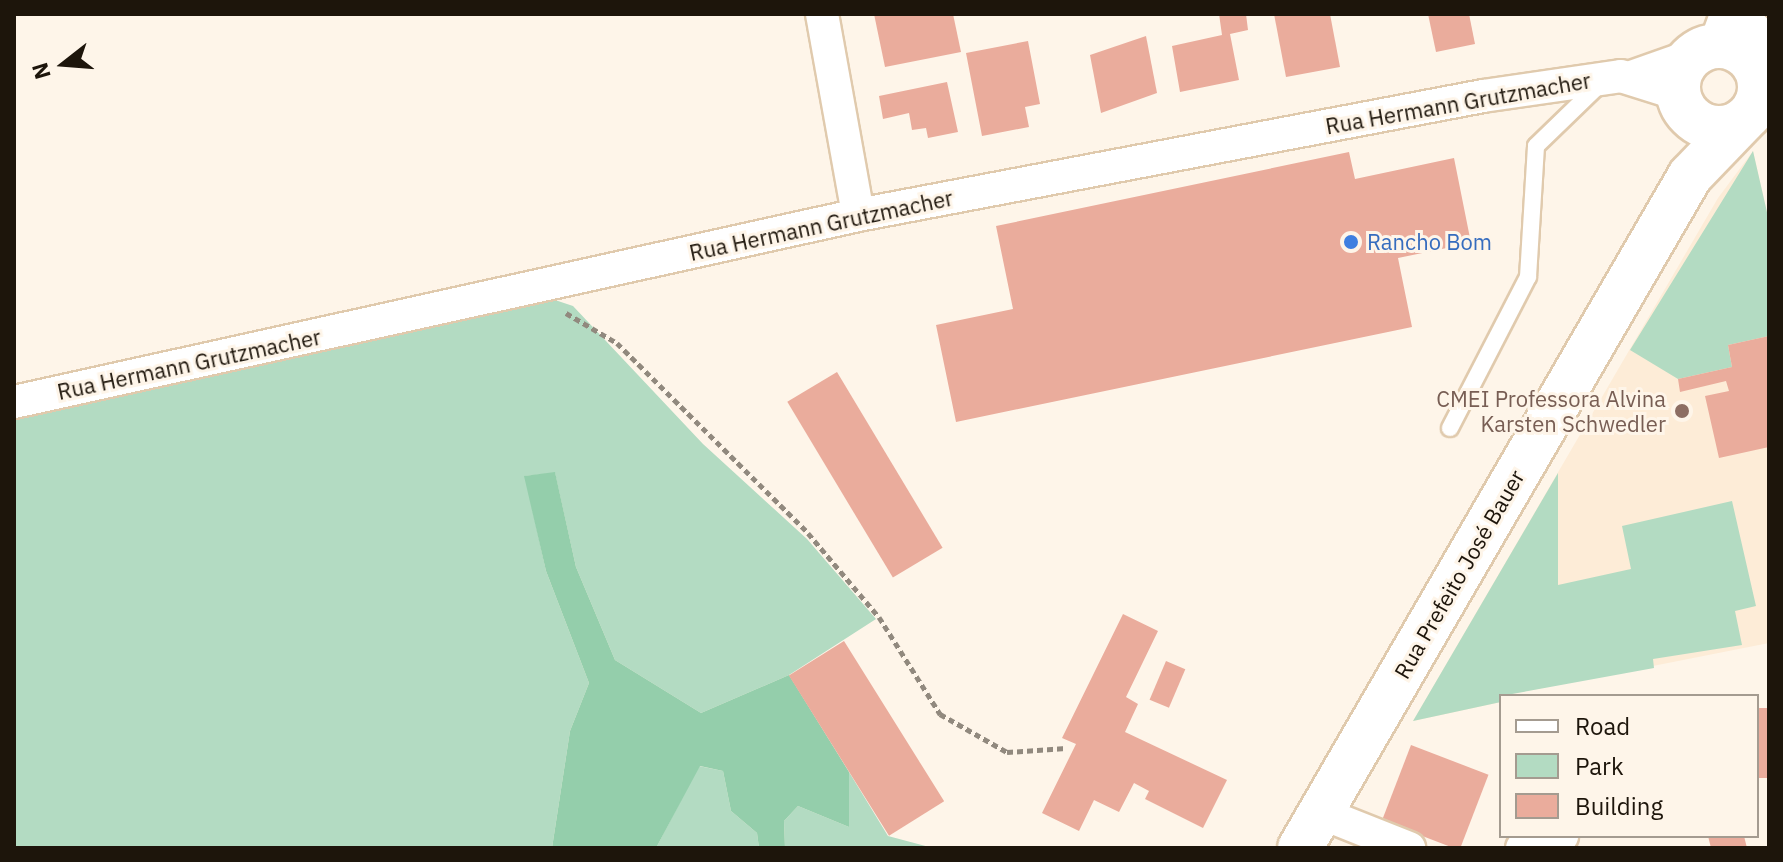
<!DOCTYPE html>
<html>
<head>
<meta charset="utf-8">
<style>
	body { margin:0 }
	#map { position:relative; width:1783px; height:862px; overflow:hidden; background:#fef5e9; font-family:"IBM Plex Sans",sans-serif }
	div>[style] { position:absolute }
	.built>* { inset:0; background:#fdecd7 }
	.green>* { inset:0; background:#b3dbc2 }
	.forest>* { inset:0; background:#94ceab }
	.building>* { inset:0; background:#eaac9c; transform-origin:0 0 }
	.path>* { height:5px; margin-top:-2.5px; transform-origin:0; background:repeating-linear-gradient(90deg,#91897e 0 6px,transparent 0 10px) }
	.roads { filter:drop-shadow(2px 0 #e0caad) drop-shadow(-2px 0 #e0caad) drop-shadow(0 2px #e0caad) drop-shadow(0 -2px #e0caad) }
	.lane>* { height:16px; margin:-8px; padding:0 8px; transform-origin:8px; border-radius:8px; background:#fff }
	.street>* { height:32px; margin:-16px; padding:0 16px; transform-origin:16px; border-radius:16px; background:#fff }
	.secondary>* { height:44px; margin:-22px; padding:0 22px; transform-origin:22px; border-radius:22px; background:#fff }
	.secondary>.ring { margin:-22px; padding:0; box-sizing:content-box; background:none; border:44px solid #fff; border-radius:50% }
	.dots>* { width:22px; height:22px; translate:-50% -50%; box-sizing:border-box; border:4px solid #fef5e9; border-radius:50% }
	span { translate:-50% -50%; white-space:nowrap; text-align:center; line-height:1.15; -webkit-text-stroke:6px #fef5e9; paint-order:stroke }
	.street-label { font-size:22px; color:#1d150b }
	.shop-label { font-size:22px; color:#366cbe }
	.left { translate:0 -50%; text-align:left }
	.education-label { font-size:22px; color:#785e54 }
	.right { translate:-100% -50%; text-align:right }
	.frame { position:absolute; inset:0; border:16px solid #1d150b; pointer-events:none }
	.legend { position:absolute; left:1499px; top:694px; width:260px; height:144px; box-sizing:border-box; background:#fef5e9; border:2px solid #a49b90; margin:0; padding:10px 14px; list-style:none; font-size:24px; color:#1d150b }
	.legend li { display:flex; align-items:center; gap:16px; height:40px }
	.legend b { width:40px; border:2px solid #a49b90 }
	.north { position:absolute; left:24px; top:24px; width:80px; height:80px; -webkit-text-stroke:6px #fef5e9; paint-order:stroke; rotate:253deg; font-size:22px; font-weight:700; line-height:32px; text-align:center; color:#1d150b }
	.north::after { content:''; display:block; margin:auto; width:28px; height:36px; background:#1d150b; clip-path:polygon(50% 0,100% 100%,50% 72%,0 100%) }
</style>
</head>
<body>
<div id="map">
	<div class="built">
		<div style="clip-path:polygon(1753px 151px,1769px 221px,1769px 643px,1501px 696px,1501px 702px,1413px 721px,1718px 198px)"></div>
	</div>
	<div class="green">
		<div style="clip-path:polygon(1753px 151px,1769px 221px,1769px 336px,1728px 345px,1732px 367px,1678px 379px,1630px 350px)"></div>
		<div style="clip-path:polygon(528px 291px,573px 306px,703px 444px,807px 539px,876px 619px,789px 675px,701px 713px,615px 660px,576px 567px,555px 473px,525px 476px,546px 571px,589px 683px,570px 731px,552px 848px,14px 848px,14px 419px)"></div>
		<div style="clip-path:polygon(1558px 473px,1558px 585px,1631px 569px,1622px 526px,1732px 501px,1756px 606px,1735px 611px,1742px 645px,1653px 659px,1654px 668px,1501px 696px,1501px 702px,1413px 721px)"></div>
		<div style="clip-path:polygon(699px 766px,723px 771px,731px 811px,757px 833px,759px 848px,656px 848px)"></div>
		<div style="clip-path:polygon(849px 772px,888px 836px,933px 848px,785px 848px,784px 821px,798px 806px,849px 827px)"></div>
	</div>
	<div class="forest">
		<div style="clip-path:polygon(555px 472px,576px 567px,615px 660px,701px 713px,789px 675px,849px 772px,849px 827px,798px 806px,784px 821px,785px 848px,759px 848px,757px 833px,731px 811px,723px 771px,700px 766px,656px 848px,552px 848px,570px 731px,589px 683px,546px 571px,524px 476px)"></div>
	</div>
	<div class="building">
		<div style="clip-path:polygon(874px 14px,953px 14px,961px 52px,885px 67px)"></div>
		<div style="clip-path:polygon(1219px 14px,1246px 14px,1248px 30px,1230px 34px,1239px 80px,1180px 92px,1172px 46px,1222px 35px)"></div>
		<div style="clip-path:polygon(1274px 14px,1330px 14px,1340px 67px,1286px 77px)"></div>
		<div style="clip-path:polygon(1428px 14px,1469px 14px,1475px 44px,1436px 52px)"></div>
		<div style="clip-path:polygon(1146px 36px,1157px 93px,1101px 113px,1090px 55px)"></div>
		<div style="clip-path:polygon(1028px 41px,1040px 104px,1025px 107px,1029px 127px,982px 136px,966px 53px)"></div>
		<div style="clip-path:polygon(947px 82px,958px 132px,928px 138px,926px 128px,912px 130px,909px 113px,883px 119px,879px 96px)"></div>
		<div style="clip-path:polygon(1349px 152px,1355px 179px,1454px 158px,1471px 243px,1398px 258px,1412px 327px,956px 422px,936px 325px,1013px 309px,996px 226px)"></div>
		<div style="clip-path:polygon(1769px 336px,1769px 447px,1719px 458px,1705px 396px,1729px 391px,1726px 381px,1680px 392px,1678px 379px,1732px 367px,1728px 345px)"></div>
		<div style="left:837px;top:372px;width:205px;height:58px;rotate:59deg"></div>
		<div style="clip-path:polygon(1123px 614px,1158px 631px,1126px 697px,1138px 704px,1125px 732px,1227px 780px,1203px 828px,1145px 799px,1149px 791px,1134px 783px,1119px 812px,1094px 800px,1079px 831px,1042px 813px,1076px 744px,1062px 738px)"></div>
		<div style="left:844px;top:641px;width:189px;height:65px;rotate:58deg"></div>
		<div style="left:1166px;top:661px;width:21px;height:42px;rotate:23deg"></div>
		<div style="left:1769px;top:708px;width:70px;height:12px;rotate:90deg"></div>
		<div style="left:1411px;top:745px;width:83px;height:81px;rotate:21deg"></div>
		<div style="clip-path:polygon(1708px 836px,1744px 836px,1747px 848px,1711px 848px)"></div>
	</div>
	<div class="path">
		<div style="left:566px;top:313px;width:59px;rotate:30.5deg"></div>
		<div style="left:617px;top:343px;width:269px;rotate:44.8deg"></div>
		<div style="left:808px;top:533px;width:110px;rotate:49.8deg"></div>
		<div style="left:879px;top:617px;width:115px;rotate:57.8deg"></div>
		<div style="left:940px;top:714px;width:77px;rotate:29.6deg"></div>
		<div style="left:1007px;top:752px;width:59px;rotate:-3.9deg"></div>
	</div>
	<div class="roads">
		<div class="lane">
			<div style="left:1450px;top:428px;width:170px;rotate:-62.7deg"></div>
			<div style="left:1528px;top:277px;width:131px;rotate:-86.5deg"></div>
			<div style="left:1536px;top:146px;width:91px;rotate:-44.1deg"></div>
		</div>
		<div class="street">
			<div style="left:822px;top:14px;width:204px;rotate:79.8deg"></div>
			<div style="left:1740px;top:14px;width:41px;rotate:45deg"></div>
			<div style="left:1715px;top:45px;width:33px;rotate:-70deg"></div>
			<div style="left:1634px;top:76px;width:60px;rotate:-19.3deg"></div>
			<div style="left:14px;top:402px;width:864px;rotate:-12.49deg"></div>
			<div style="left:858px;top:215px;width:636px;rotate:-10.78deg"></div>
			<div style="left:1483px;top:96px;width:139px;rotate:-8.2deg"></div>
			<div style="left:1621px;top:76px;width:60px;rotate:17.5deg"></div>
			<div style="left:1321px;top:813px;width:95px;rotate:21.7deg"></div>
			<div style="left:1522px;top:848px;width:42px;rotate:-16.7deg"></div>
		</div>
		<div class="secondary">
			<div class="ring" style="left:1678px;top:46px;width:38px;height:38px"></div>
			<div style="left:1300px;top:848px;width:777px;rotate:-59.87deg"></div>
			<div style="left:1690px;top:176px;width:75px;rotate:-46.1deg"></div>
		</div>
	</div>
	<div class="dots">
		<div style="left:1351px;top:242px;background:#3f7fe0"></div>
		<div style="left:1682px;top:411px;background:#8d6e63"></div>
	</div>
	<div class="street-label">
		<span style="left:1458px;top:103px;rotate:-10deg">Rua Hermann Grutzmacher</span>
		<span style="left:821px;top:225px;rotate:-12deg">Rua Hermann Grutzmacher</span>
		<span style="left:189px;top:364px;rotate:-12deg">Rua Hermann Grutzmacher</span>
		<span style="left:1459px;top:574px;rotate:-60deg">Rua Prefeito José Bauer</span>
	</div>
	<div class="shop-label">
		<span class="left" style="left:1367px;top:242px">Rancho Bom</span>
	</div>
	<div class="education-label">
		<span class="right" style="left:1666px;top:411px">CMEI Professora Alvina<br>Karsten Schwedler</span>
	</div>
	<div class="frame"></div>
	<ul class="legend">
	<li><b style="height:10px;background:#fff"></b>Road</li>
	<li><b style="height:22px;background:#b3dbc2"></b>Park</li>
	<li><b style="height:22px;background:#eaac9c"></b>Building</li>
	</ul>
	<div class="north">N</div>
</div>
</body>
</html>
